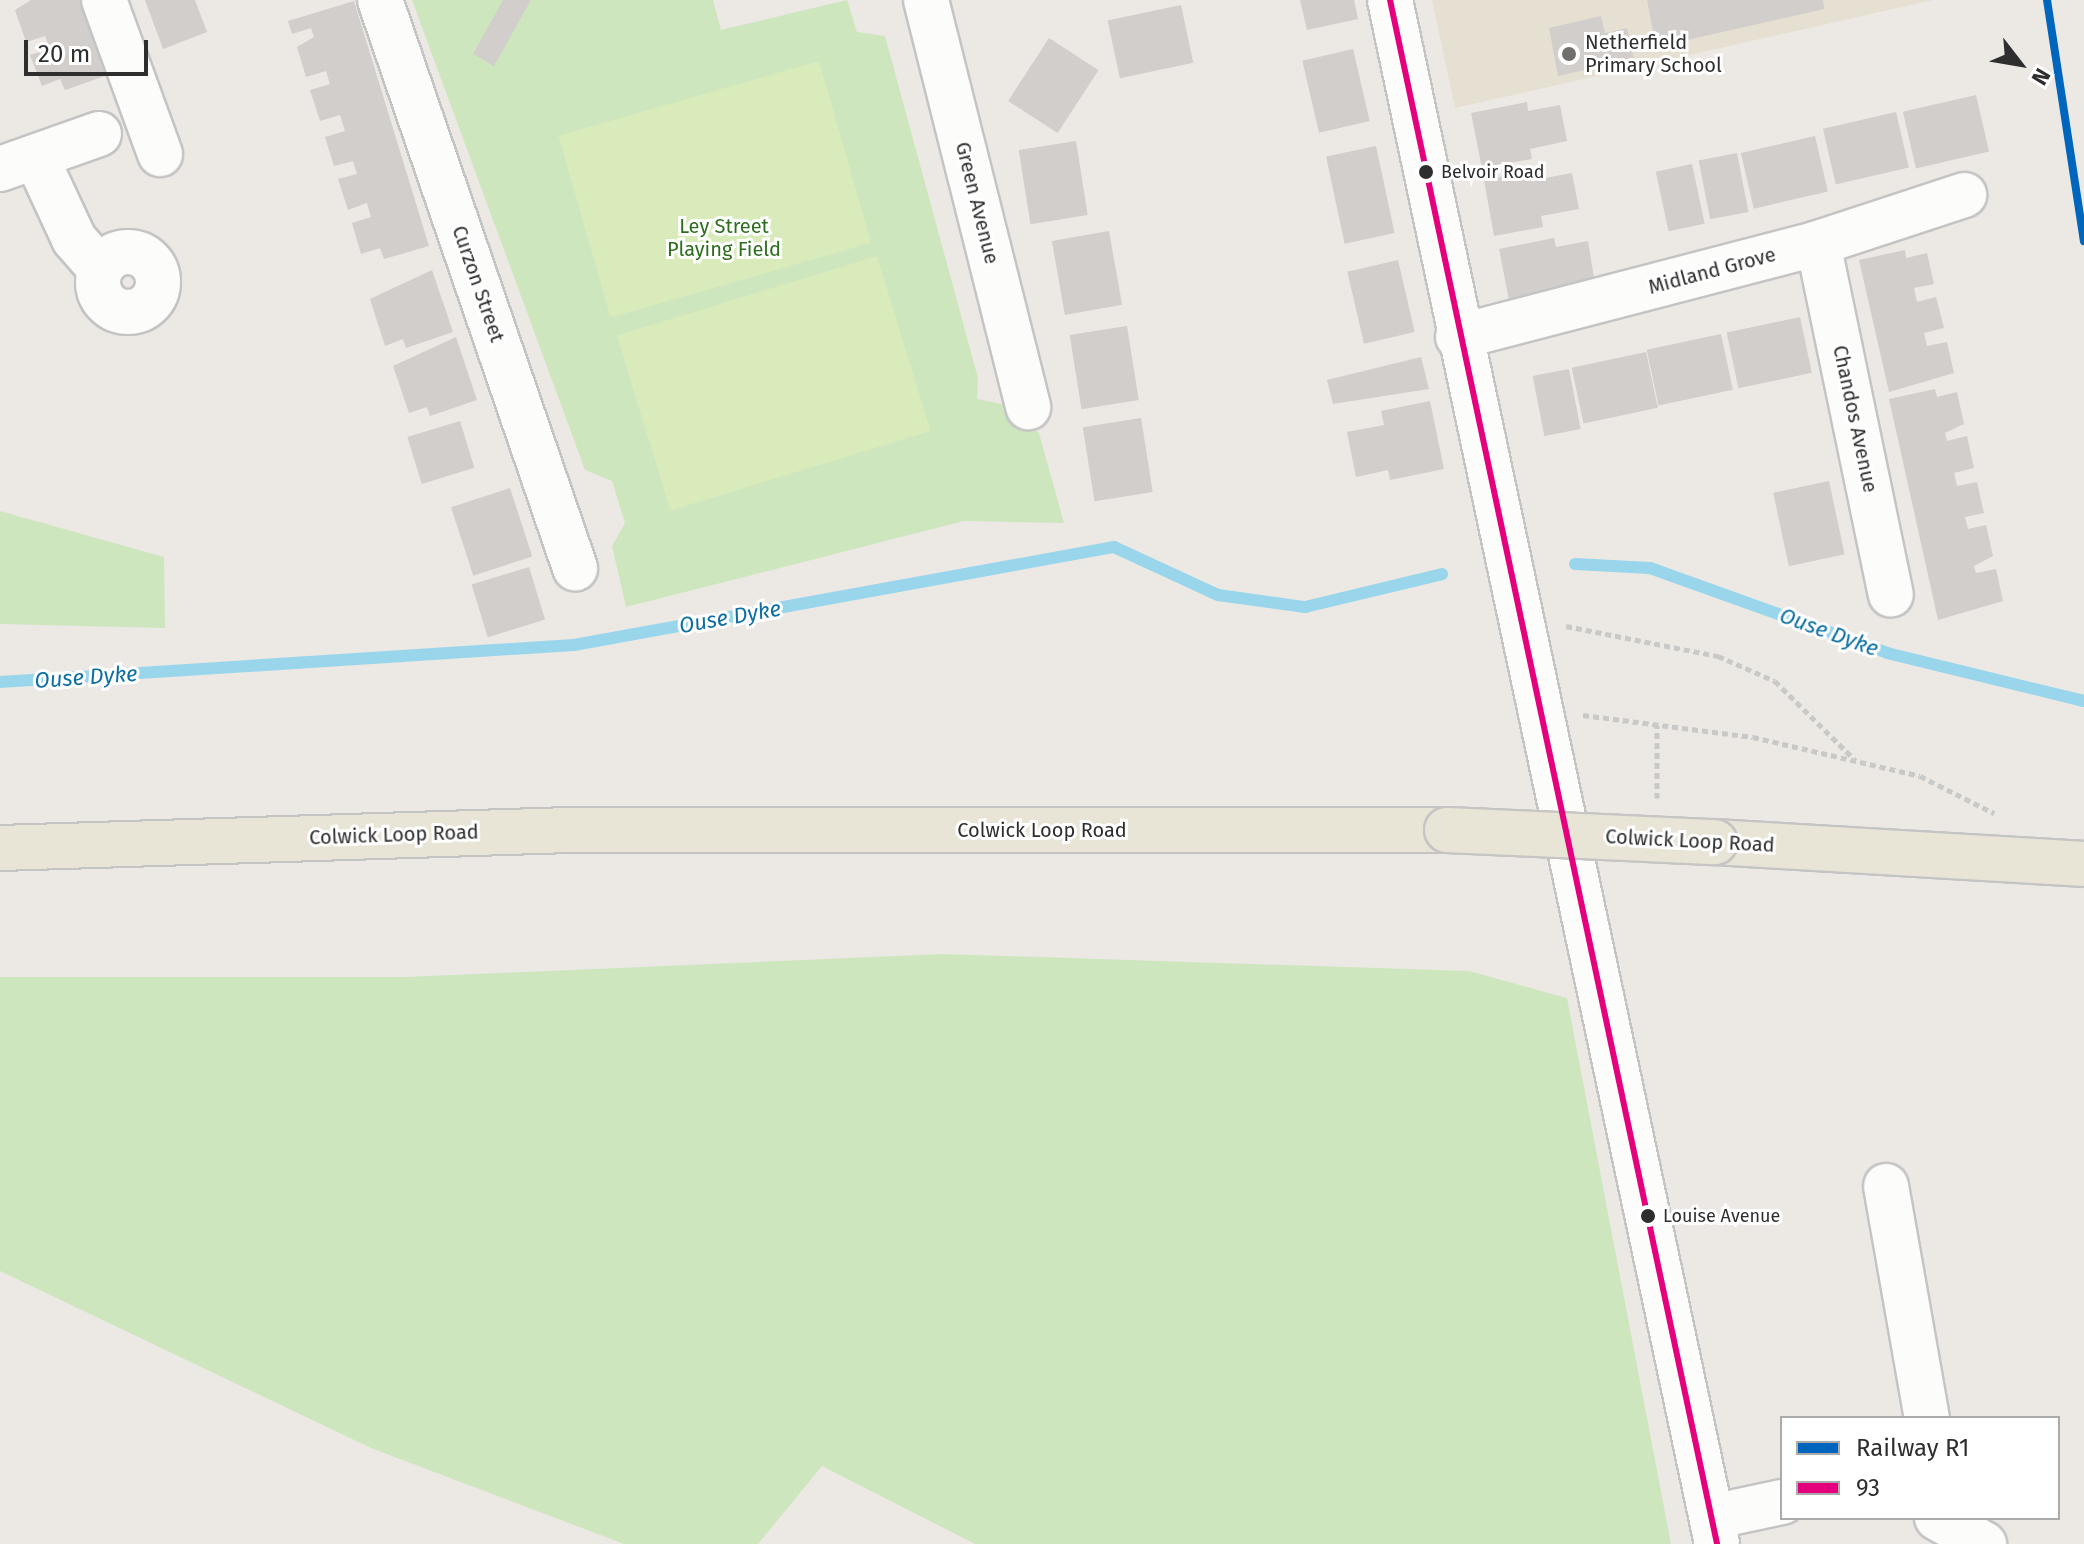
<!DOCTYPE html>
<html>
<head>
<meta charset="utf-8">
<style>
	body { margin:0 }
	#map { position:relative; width:2084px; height:1544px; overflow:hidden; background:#ece8e4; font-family:"Fira Sans",sans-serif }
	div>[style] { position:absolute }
	.education>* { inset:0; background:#e6e0d3 }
	.green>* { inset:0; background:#cee6be }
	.pitch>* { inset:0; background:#d9eabb; transform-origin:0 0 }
	.stream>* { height:12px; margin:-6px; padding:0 6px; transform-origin:6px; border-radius:6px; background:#99d6ec }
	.building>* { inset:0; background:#d1cecb; transform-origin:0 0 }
	.path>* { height:5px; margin-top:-2.5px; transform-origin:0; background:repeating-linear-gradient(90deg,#c9c9c8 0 6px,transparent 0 10px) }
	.roads { filter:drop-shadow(2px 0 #c5c4c5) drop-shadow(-2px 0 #c5c4c5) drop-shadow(0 2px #c5c4c5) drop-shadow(0 -2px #c5c4c5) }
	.minor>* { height:44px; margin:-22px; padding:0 22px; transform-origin:22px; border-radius:22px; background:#fcfcfb }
	.minor>.ring { margin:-22px; padding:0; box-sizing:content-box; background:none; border:44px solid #fcfcfb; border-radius:50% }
	.major>* { height:44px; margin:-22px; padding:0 22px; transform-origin:22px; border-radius:22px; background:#e8e4d6 }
	.bridges { filter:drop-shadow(2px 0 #c6c5c4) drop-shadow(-2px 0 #c6c5c4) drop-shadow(0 2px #c6c5c4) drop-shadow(0 -2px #c6c5c4) }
	.major-bridge>* { height:44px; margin:-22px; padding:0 22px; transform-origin:22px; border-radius:22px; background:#e8e4d6 }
	.bus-1>* { height:6px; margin:-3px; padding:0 3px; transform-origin:3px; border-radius:3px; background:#e5007d }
	.rail-1>* { height:8px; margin:-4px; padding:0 4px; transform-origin:4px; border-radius:4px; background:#0065bd }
	.dots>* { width:22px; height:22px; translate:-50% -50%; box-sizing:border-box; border:4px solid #fff; border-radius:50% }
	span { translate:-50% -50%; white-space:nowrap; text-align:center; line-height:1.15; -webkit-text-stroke:6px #fff; paint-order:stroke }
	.bus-label { font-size:18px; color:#2e2e2e }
	.left { translate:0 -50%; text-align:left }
	.poi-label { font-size:20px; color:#2e2e2e }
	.street-label { font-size:20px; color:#2e2e2e }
	.park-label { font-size:20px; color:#2c6e1b }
	.water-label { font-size:22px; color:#0d6fa3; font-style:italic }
	.legend { position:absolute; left:1780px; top:1416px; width:280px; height:104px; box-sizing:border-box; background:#fff; border:2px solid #ababab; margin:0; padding:10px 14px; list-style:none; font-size:24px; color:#2e2e2e }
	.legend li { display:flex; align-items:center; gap:16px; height:40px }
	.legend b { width:40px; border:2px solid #ababab }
	.north { position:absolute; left:1980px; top:24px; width:80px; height:80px; -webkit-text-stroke:6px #fff; paint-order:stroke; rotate:121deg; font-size:22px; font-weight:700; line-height:32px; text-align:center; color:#2e2e2e }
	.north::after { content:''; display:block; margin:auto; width:28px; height:36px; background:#2e2e2e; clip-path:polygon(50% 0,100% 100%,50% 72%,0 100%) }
	.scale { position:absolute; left:24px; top:40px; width:124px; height:36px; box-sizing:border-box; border:4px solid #2e2e2e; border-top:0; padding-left:10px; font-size:24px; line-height:28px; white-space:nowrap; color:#2e2e2e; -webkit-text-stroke:6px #fff; paint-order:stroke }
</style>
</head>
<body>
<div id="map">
	<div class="education">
		<div style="clip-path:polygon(1432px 0,1933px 0,1455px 108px)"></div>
	</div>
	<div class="green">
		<div style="clip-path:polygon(412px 0,713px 0,721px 30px,847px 0,857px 32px,885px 36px,978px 378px,977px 399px,1011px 406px,1039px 433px,1064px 523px,964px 521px,626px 607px,612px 546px,625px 523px,612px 481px,585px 470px)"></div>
		<div style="clip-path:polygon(0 511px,164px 557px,165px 628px,0 624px)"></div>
		<div style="clip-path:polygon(943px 954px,1469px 971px,1567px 998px,1671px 1544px,975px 1544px,822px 1466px,758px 1544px,624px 1544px,371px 1448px,0 1271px,0 977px,406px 977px)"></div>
	</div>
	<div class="pitch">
		<div style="left:819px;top:61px;width:189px;height:271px;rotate:74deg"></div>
		<div style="left:877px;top:256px;width:183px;height:272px;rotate:73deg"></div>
	</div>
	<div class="stream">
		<div style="left:1575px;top:564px;width:75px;rotate:3.1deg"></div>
		<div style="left:1650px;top:568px;width:252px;rotate:19.7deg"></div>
		<div style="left:1887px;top:653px;width:203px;rotate:13.7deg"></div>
		<div style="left:0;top:682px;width:575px;rotate:-3.69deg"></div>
		<div style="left:574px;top:645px;width:549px;rotate:-10.29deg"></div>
		<div style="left:1114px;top:547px;width:115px;rotate:24.8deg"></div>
		<div style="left:1218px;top:595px;width:88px;rotate:7.9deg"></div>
		<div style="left:1305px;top:607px;width:141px;rotate:-13.5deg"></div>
	</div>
	<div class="building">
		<div style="clip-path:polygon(31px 0,81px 0,108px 75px,65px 90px,60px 79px,42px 86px,30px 55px,50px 49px,45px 36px,26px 42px,15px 10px)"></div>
		<div style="clip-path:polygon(145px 0,195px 0,207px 32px,163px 49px)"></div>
		<div style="clip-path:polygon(503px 0,531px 0,494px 66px,473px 54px)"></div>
		<div style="clip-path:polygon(1300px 0,1354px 0,1358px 19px,1307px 30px)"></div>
		<div style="clip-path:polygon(1647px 0,1823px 0,1824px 9px,1656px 47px)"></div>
		<div style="clip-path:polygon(354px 1px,429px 246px,384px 259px,380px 248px,361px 254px,352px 223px,371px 217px,367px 203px,348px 210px,338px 179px,357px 174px,353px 161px,334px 166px,325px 137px,345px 131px,340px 115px,320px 121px,310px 90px,330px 84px,326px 71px,306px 77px,297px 47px,314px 37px,311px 28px,292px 34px,288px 21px)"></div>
		<div style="left:1181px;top:5px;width:59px;height:75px;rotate:78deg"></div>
		<div style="clip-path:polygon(1601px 16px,1605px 33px,1627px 28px,1634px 59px,1558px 76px,1549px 28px)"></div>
		<div style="left:1049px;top:38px;width:59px;height:75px;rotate:33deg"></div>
		<div style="left:1353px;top:49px;width:74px;height:52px;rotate:77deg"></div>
		<div style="left:1976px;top:95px;width:58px;height:75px;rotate:77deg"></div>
		<div style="clip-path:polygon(1527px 102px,1528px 111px,1560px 105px,1567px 141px,1530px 149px,1532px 159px,1482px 168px,1471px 113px)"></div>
		<div style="left:1896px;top:112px;width:57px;height:75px;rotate:77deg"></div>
		<div style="left:1815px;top:136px;width:57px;height:76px;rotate:77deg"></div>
		<div style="left:1076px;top:141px;width:75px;height:58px;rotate:81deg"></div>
		<div style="left:1376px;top:146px;width:89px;height:51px;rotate:78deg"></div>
		<div style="left:1737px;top:153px;width:60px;height:39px;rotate:79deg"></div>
		<div style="left:1692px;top:164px;width:61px;height:37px;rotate:78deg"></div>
		<div style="clip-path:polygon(1539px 170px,1540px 179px,1572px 173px,1579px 209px,1541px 216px,1543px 227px,1494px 236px,1484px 180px)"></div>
		<div style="left:1109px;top:231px;width:75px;height:58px;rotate:80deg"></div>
		<div style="clip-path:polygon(1554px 238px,1556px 247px,1588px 241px,1594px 278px,1510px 305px,1499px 249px)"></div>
		<div style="clip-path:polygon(1905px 250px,1906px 258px,1927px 253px,1934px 284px,1914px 288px,1917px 302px,1936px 297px,1944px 328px,1924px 333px,1927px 346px,1947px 342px,1954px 373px,1889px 392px,1859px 260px)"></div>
		<div style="left:1398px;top:260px;width:74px;height:52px;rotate:77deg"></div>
		<div style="clip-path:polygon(432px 270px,453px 332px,406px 348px,403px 339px,385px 346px,370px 299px)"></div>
		<div style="left:1800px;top:317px;width:57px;height:75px;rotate:78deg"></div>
		<div style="left:1127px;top:326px;width:75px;height:58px;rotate:81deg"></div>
		<div style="left:1721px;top:334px;width:57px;height:76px;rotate:78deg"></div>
		<div style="clip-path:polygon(456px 337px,477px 400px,430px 416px,427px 407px,409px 413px,393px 366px)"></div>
		<div style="left:1646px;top:352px;width:57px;height:76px;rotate:78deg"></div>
		<div style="clip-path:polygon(1421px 357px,1429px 389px,1333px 404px,1327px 380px)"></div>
		<div style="left:1569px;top:369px;width:61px;height:37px;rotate:79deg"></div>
		<div style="clip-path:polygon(1935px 389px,1937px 397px,1957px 392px,1964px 424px,1945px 433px,1947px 441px,1967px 436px,1974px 468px,1954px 473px,1957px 486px,1977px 482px,1984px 513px,1965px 517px,1968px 529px,1986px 525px,1993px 556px,1974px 566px,1976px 573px,1996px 569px,2003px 601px,1938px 620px,1889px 399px)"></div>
		<div style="clip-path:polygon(1430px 401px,1444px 469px,1390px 480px,1388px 470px,1356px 477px,1347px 432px,1384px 425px,1381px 411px)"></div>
		<div style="left:1141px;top:418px;width:75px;height:59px;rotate:81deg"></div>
		<div style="left:460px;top:421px;width:49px;height:55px;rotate:73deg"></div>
		<div style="left:1829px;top:481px;width:75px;height:57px;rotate:78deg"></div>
		<div style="left:510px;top:488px;width:72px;height:62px;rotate:72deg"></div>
		<div style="left:529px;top:567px;width:55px;height:60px;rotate:73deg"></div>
	</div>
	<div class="path">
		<div style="left:1566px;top:626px;width:155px;rotate:11.2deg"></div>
		<div style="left:1718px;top:656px;width:62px;rotate:23.7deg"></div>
		<div style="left:1775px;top:681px;width:112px;rotate:44.6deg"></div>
		<div style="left:1583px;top:715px;width:171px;rotate:7.4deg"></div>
		<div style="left:1753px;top:737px;width:171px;rotate:13.1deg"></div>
		<div style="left:1920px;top:776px;width:83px;rotate:26.6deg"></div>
		<div style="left:1657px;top:798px;width:73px;rotate:-90deg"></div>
	</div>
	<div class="roads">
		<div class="minor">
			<div style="left:104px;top:0;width:164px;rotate:70deg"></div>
			<div style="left:380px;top:0;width:601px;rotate:71.05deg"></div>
			<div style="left:926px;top:0;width:420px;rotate:75.9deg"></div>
			<div style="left:1390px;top:0;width:1578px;rotate:78.04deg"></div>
			<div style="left:36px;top:157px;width:90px;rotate:65.1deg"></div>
			<div style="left:74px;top:239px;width:40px;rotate:49deg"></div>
			<div style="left:0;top:169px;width:105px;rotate:-19.5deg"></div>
			<div style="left:1818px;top:243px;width:359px;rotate:78.3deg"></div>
			<div class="ring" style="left:98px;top:252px;width:16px;height:16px"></div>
			<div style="left:1458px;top:337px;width:372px;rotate:-14.6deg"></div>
			<div style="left:1818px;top:243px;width:154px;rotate:-18.2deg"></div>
			<div style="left:1886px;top:1186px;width:236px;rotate:80deg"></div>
			<div style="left:1712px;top:1517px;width:72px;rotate:-12.1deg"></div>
			<div style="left:1937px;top:1518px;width:54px;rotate:29deg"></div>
		</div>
		<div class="major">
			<div style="left:1715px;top:842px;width:370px;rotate:3.4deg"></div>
			<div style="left:0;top:848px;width:569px;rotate:-1.81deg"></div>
			<div style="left:569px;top:830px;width:878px"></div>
		</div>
	</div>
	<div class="bridges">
		<div class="major-bridge">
			<div style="left:1447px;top:830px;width:268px;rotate:2.6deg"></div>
		</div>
	</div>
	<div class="bus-1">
		<div style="left:1390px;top:0;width:1578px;rotate:78.04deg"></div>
	</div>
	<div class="rail-1">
		<div style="left:2047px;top:0;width:244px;rotate:81.3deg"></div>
	</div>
	<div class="dots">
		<div style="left:1569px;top:54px;background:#706f6e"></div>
		<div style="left:1426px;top:172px;background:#2e2e2e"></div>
		<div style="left:1648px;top:1216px;background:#2e2e2e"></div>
	</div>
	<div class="bus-label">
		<span class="left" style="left:1441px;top:172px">Belvoir Road</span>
		<span class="left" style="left:1663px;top:1216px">Louise Avenue</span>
	</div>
	<div class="poi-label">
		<span class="left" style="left:1585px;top:54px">Netherfield<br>Primary School</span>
	</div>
	<div class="street-label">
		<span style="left:977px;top:203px;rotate:76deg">Green Avenue</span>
		<span style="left:1712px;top:271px;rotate:-15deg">Midland Grove</span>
		<span style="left:478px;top:284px;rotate:71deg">Curzon Street</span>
		<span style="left:1855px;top:419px;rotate:78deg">Chandos Avenue</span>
		<span style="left:1042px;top:830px">Colwick Loop Road</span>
		<span style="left:394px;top:835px;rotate:-2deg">Colwick Loop Road</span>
		<span style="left:1690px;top:841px;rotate:3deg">Colwick Loop Road</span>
	</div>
	<div class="park-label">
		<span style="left:724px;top:238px">Ley Street<br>Playing Field</span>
	</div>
	<div class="water-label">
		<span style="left:730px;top:617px;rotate:-10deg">Ouse Dyke</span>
		<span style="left:1829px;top:632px;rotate:20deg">Ouse Dyke</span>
		<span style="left:86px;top:677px;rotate:-4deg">Ouse Dyke</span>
	</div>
	<ul class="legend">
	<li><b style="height:10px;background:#0065bd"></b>Railway R1</li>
	<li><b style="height:10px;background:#e5007d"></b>93</li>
	</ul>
	<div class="north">N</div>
	<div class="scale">20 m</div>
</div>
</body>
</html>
